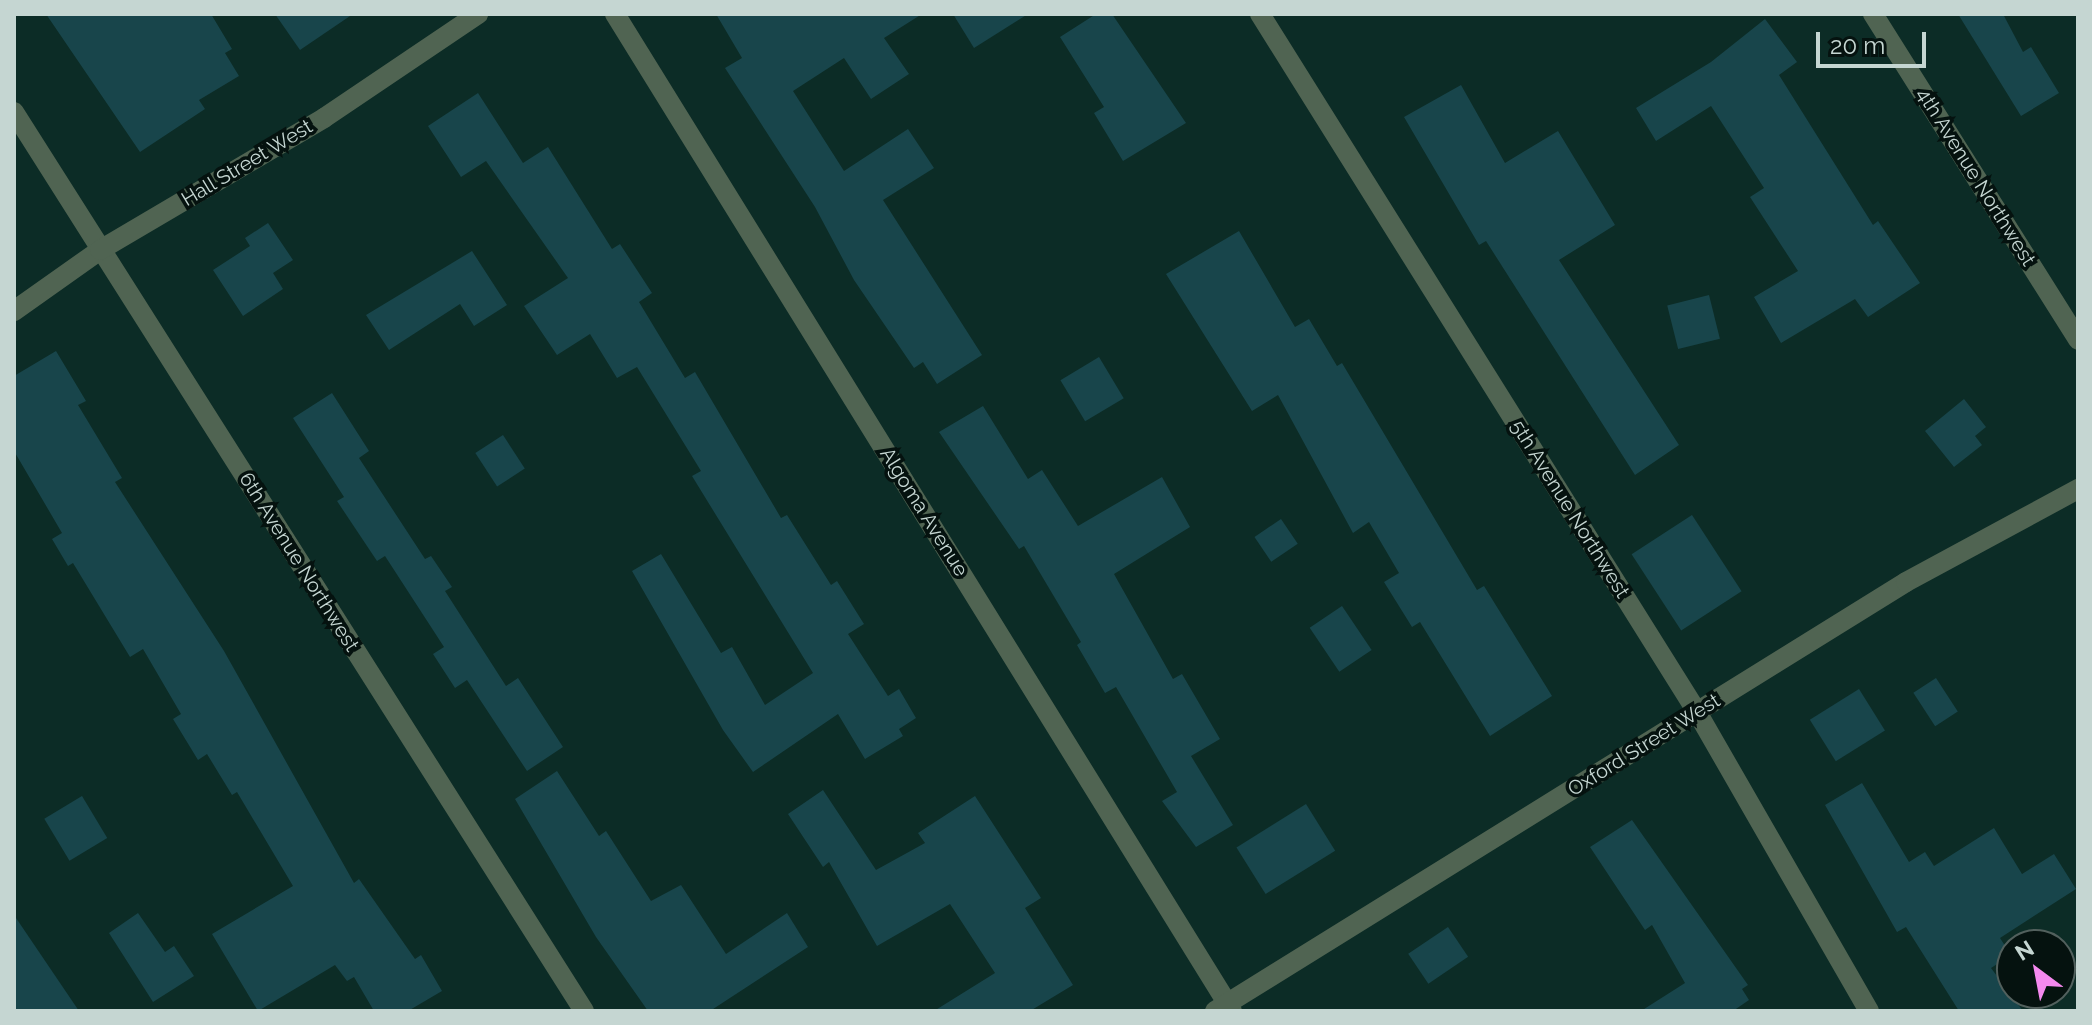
<!DOCTYPE html>
<html>
<head>
<meta charset="utf-8">
<style>
	body { margin:0 }
	#map { position:relative; width:2092px; height:1025px; overflow:hidden; background:#0c2c26; font-family:Raleway,sans-serif }
	div>[style] { position:absolute }
	.building>* { inset:0; background:#18454b; transform-origin:0 0 }
	.minor>* { height:20px; margin:-10px; padding:0 10px; transform-origin:10px; border-radius:10px; background:#506452 }
	span { translate:-50% -50%; white-space:nowrap; text-align:center; line-height:1.15; -webkit-text-stroke:7px #05120f; paint-order:stroke }
	.street-label { font-size:20px; color:#c5d6d2 }
	.frame { position:absolute; inset:0; border:16px solid #c5d6d2; pointer-events:none }
	.north { position:absolute; left:1996px; top:929px; width:80px; height:80px; box-sizing:border-box; background:#05120f; border:2px solid #52605d; border-radius:50%; rotate:328deg; font-size:22px; font-weight:700; line-height:32px; text-align:center; color:#c5d6d2 }
	.north::after { content:''; display:block; margin:auto; width:28px; height:36px; background:#f589ef; clip-path:polygon(50% 0,100% 100%,50% 72%,0 100%) }
	.scale { position:absolute; left:1816px; top:32px; width:110px; height:36px; box-sizing:border-box; border:4px solid #c5d6d2; border-top:0; padding-left:10px; font-size:24px; line-height:28px; white-space:nowrap; color:#c5d6d2; -webkit-text-stroke:6px #05120f; paint-order:stroke }
</style>
</head>
<body>
<div id="map">
	<div class="building">
		<div style="clip-path:polygon(46px 14px,211px 14px,232px 49px,225px 53px,239px 76px,199px 100px,205px 109px,140px 152px)"></div>
		<div style="clip-path:polygon(275px 14px,353px 14px,300px 50px)"></div>
		<div style="clip-path:polygon(716px 14px,922px 14px,884px 38px,909px 74px,871px 99px,844px 58px,793px 91px,844px 171px,908px 129px,934px 168px,883px 200px,982px 355px,937px 384px,923px 362px,914px 368px,854px 280px,815px 207px,725px 68px,742px 58px)"></div>
		<div style="clip-path:polygon(953px 14px,1028px 14px,974px 48px)"></div>
		<div style="clip-path:polygon(1096px 14px,1112px 14px,1186px 123px,1123px 161px,1094px 113px,1104px 107px,1060px 37px)"></div>
		<div style="clip-path:polygon(1958px 14px,2003px 14px,2023px 52px,2031px 47px,2059px 93px,2021px 116px)"></div>
		<div style="clip-path:polygon(1765px 19px,1797px 62px,1779px 75px,1873px 225px,1878px 221px,1920px 283px,1868px 317px,1855px 299px,1781px 343px,1754px 297px,1798px 271px,1750px 197px,1764px 188px,1711px 106px,1656px 141px,1636px 108px,1711px 62px)"></div>
		<div style="clip-path:polygon(1461px 85px,1505px 163px,1558px 131px,1615px 225px,1559px 260px,1679px 445px,1635px 475px,1486px 241px,1479px 245px,1404px 117px)"></div>
		<div style="clip-path:polygon(478px 93px,523px 163px,548px 147px,612px 249px,620px 244px,652px 293px,639px 302px,685px 378px,695px 372px,781px 518px,787px 515px,831px 585px,837px 581px,864px 624px,848px 634px,888px 696px,899px 689px,916px 718px,899px 729px,903px 736px,865px 759px,838px 714px,753px 772px,723px 730px,632px 571px,661px 554px,721px 653px,732px 647px,765px 705px,813px 673px,692px 476px,701px 471px,637px 367px,617px 378px,590px 334px,557px 355px,524px 306px,568px 278px,486px 161px,461px 177px,428px 126px)"></div>
		<div style="clip-path:polygon(268px 223px,293px 260px,273px 273px,283px 289px,243px 316px,213px 270px,250px 246px,245px 238px)"></div>
		<div style="clip-path:polygon(1239px 231px,1295px 327px,1309px 319px,1337px 366px,1342px 363px,1477px 590px,1484px 586px,1552px 696px,1490px 736px,1420px 622px,1412px 627px,1384px 582px,1399px 573px,1369px 522px,1353px 533px,1278px 395px,1252px 411px,1166px 274px)"></div>
		<div style="clip-path:polygon(472px 251px,507px 305px,474px 326px,460px 304px,389px 350px,366px 315px)"></div>
		<div style="left:1709px;top:295px;width:45px;height:43px;rotate:76deg"></div>
		<div style="clip-path:polygon(56px 351px,86px 401px,78px 405px,122px 478px,115px 482px,224px 651px,354px 883px,359px 879px,415px 959px,421px 955px,442px 991px,408px 1011px,374px 1011px,354px 977px,347px 981px,335px 965px,258px 1011px,212px 934px,293px 886px,237px 792px,232px 795px,207px 754px,198px 760px,173px 719px,181px 714px,143px 649px,130px 657px,73px 563px,68px 566px,52px 539px,62px 533px,14px 451px,14px 376px)"></div>
		<div style="left:1099px;top:357px;width:48px;height:45px;rotate:59deg"></div>
		<div style="clip-path:polygon(332px 393px,369px 451px,359px 458px,425px 559px,431px 556px,452px 587px,445px 591px,506px 686px,518px 678px,563px 747px,527px 771px,467px 680px,455px 688px,433px 654px,444px 647px,385px 556px,377px 561px,337px 501px,344px 497px,293px 418px)"></div>
		<div style="clip-path:polygon(1964px 399px,1986px 427px,1975px 436px,1982px 445px,1954px 467px,1925px 431px)"></div>
		<div style="clip-path:polygon(983px 406px,1028px 479px,1042px 470px,1078px 526px,1162px 477px,1190px 527px,1114px 574px,1173px 679px,1182px 674px,1220px 739px,1191px 756px,1233px 825px,1196px 847px,1162px 801px,1177px 792px,1116px 687px,1105px 693px,1077px 645px,1081px 642px,1024px 546px,1019px 549px,939px 432px)"></div>
		<div style="left:503px;top:435px;width:40px;height:33px;rotate:57deg"></div>
		<div style="left:1692px;top:515px;width:91px;height:72px;rotate:57deg"></div>
		<div style="left:1281px;top:519px;width:30px;height:32px;rotate:56deg"></div>
		<div style="left:1342px;top:606px;width:53px;height:39px;rotate:56deg"></div>
		<div style="left:1936px;top:678px;width:40px;height:27px;rotate:57deg"></div>
		<div style="left:1859px;top:689px;width:49px;height:58px;rotate:58deg"></div>
		<div style="clip-path:polygon(557px 771px,599px 836px,606px 831px,651px 901px,681px 885px,726px 954px,787px 913px,808px 947px,710px 1011px,648px 1011px,596px 937px,515px 799px)"></div>
		<div style="clip-path:polygon(1862px 783px,1909px 862px,1925px 852px,1934px 866px,1994px 828px,2022px 874px,2054px 854px,2076px 889px,2000px 938px,2011px 955px,1991px 968px,2023px 1011px,1959px 1011px,1906px 927px,1897px 932px,1825px 805px)"></div>
		<div style="clip-path:polygon(823px 790px,876px 870px,925px 843px,918px 833px,975px 796px,1041px 898px,1025px 908px,1073px 985px,1030px 1011px,934px 1011px,995px 973px,950px 904px,877px 946px,829px 862px,823px 867px,788px 814px)"></div>
		<div style="left:82px;top:796px;width:49px;height:44px;rotate:59deg"></div>
		<div style="left:1306px;top:804px;width:55px;height:82px;rotate:58deg"></div>
		<div style="clip-path:polygon(1632px 820px,1748px 985px,1742px 989px,1749px 1000px,1733px 1011px,1641px 1011px,1685px 983px,1652px 925px,1645px 930px,1590px 847px)"></div>
		<div style="clip-path:polygon(138px 913px,165px 952px,174px 946px,194px 976px,153px 1002px,109px 933px)"></div>
		<div style="clip-path:polygon(14px 915px,79px 1011px,14px 1011px)"></div>
		<div style="left:1448px;top:927px;width:36px;height:48px;rotate:56deg"></div>
	</div>
	<div class="minor">
		<div style="left:615px;top:14px;width:1172px;rotate:58.25deg"></div>
		<div style="left:1260px;top:14px;width:824px;rotate:57.95deg"></div>
		<div style="left:1697px;top:712px;width:345px;rotate:60.1deg"></div>
		<div style="left:1873px;top:14px;width:385px;rotate:57.8deg"></div>
		<div style="left:14px;top:112px;width:1064px;rotate:57.62deg"></div>
		<div style="left:14px;top:311px;width:105px;rotate:-35.3deg"></div>
		<div style="left:100px;top:250px;width:260px;rotate:-30.5deg"></div>
		<div style="left:324px;top:118px;width:186px;rotate:-34deg"></div>
		<div style="left:1215px;top:1011px;width:813px;rotate:-31.83deg"></div>
		<div style="left:1906px;top:582px;width:196px;rotate:-28.4deg"></div>
	</div>
	<div class="street-label">
		<span style="left:247px;top:163px;rotate:-31deg">Hall Street West</span>
		<span style="left:1976px;top:177px;rotate:58deg">4th Avenue Northwest</span>
		<span style="left:1570px;top:509px;rotate:58deg">5th Avenue Northwest</span>
		<span style="left:924px;top:512px;rotate:58deg">Algoma Avenue</span>
		<span style="left:299px;top:562px;rotate:58deg">6th Avenue Northwest</span>
		<span style="left:1644px;top:745px;rotate:-32deg">Oxford Street West</span>
	</div>
	<div class="frame"></div>
	<div class="north">N</div>
	<div class="scale">20 m</div>
</div>
</body>
</html>
